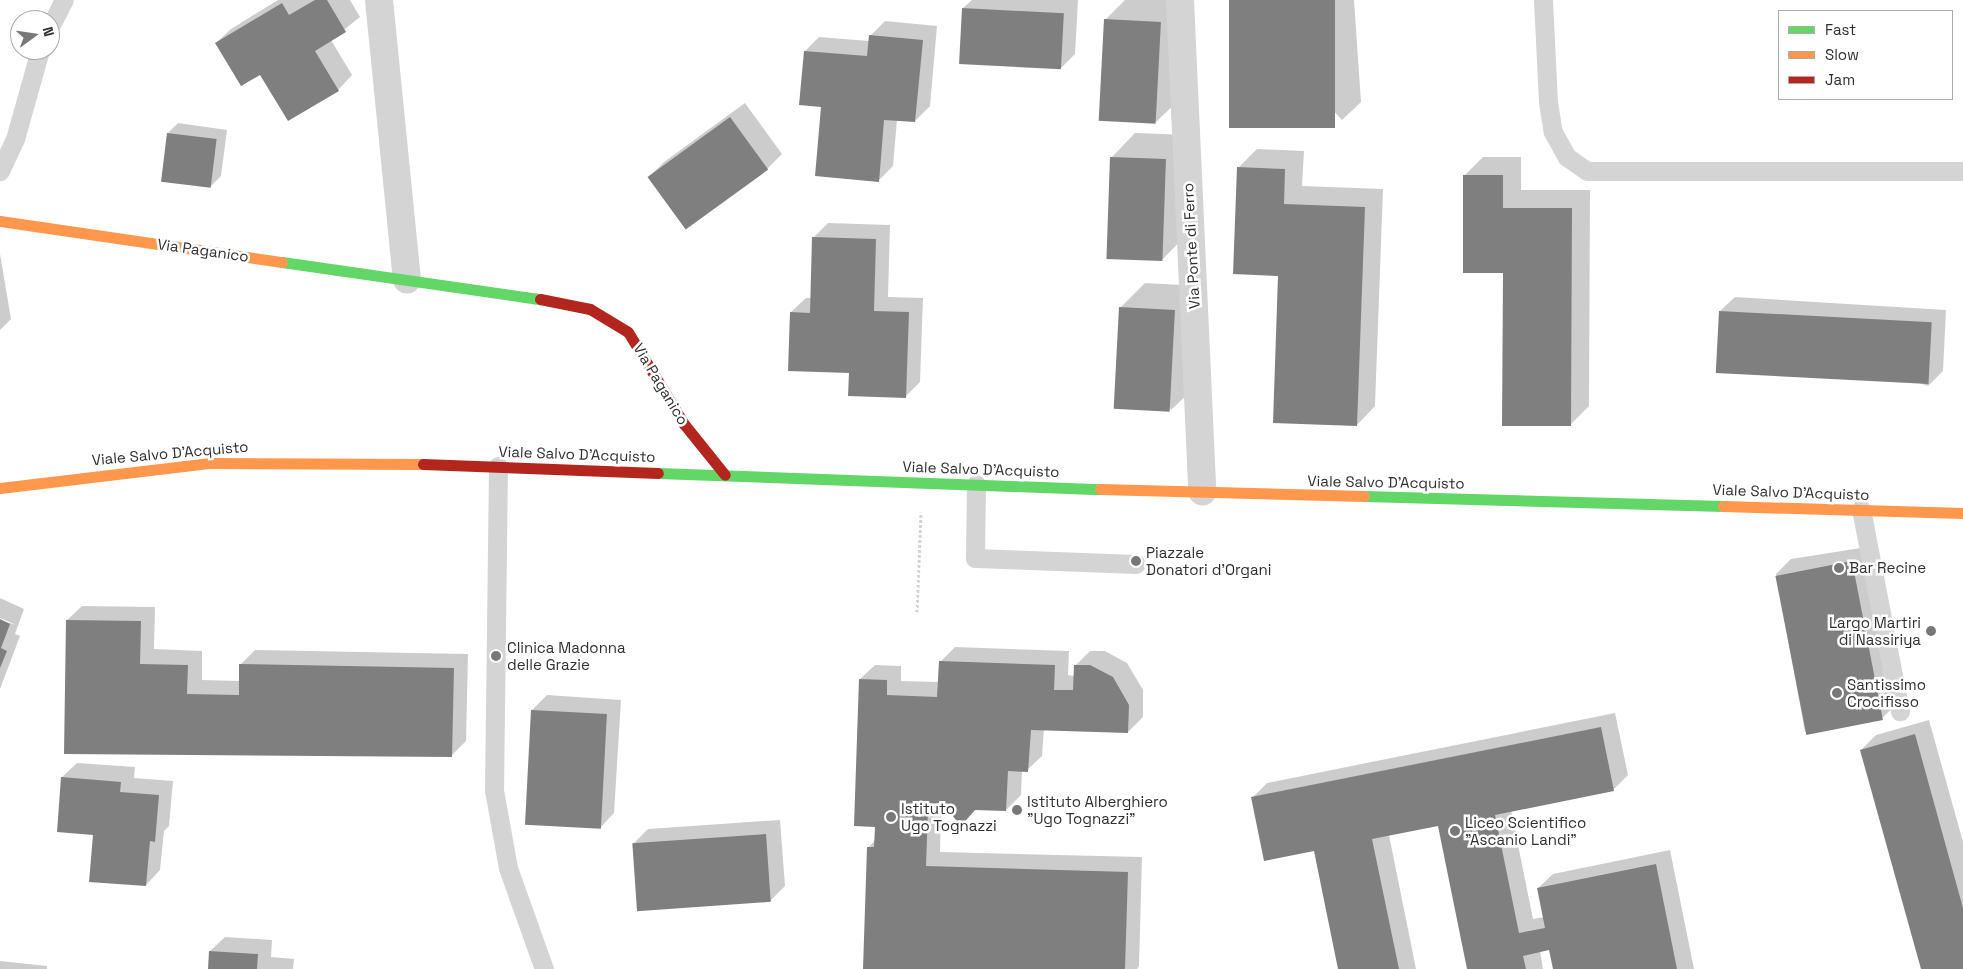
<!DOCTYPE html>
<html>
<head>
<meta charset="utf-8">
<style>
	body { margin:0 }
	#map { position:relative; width:1963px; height:969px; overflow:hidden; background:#fff; font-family:"Space Grotesk",sans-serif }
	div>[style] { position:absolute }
	.shadow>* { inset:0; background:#0003 }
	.building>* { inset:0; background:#7f7f7f; transform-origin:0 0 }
	.path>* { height:3px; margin-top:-1.5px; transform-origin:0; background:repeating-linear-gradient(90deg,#d4d4d4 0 2.5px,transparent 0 5px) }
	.lane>* { height:19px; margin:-9.5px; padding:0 9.5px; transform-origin:9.5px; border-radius:9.5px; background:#d4d4d4 }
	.street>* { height:28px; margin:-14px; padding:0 14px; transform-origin:14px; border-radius:14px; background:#d4d4d4 }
	.fast>* { height:11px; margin:-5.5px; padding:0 5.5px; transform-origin:5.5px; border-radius:5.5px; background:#63d668 }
	.slow>* { height:11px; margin:-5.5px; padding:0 5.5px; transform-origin:5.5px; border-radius:5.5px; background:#ff974d }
	.jam>* { height:11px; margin:-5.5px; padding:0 5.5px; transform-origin:5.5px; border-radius:5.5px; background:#b3261e }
	.dots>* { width:14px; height:14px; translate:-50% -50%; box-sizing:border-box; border:2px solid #fff; border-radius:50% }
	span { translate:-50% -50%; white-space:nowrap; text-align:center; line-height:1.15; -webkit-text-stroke:5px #fff; paint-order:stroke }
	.street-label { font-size:15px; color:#2f2f2f }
	.poi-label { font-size:15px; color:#2f2f2f }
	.left { translate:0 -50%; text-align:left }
	.right { translate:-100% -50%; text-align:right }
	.legend { position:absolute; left:1778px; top:10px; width:175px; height:90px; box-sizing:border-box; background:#fff; border:1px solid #acacac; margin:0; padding:6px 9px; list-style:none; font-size:15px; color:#2f2f2f }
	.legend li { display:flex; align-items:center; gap:10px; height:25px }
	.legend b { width:25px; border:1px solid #acacac }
	.north { position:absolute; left:10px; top:10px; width:50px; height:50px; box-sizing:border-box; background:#fff; border:1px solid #acacac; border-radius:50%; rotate:76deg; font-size:14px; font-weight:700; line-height:20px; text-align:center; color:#2f2f2f }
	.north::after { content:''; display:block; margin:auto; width:18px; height:22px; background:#787878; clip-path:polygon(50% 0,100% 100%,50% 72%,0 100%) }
</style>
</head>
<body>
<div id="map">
	<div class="shadow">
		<div style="clip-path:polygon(278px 0,350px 0,360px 17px,331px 40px,352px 75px,338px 90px,260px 73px,216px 43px,231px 29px)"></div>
		<div style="clip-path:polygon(972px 0,1078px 0,1075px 54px,1060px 69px,963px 8px)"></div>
		<div style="clip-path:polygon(1125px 0,1185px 0,1181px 98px,1156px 122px,1105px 20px)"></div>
		<div style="clip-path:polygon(1230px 0,1354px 0,1361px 102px,1342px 120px)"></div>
		<div style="clip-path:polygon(885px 21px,937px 26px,930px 106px,915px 121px,897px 120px,893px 166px,878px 181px,822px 106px,805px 51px,819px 37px,869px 41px,870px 36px)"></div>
		<div style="clip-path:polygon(745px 103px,782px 154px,767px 169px,649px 177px,664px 162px)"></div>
		<div style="clip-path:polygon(178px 123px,227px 130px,221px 176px,211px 186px,168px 133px)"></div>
		<div style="clip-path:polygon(1135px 133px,1190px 135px,1186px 235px,1162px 260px,1111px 158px)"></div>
		<div style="clip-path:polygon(1257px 149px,1304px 151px,1302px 186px,1383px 189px,1375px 406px,1357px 425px,1279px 275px,1238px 168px)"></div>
		<div style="clip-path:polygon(1483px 157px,1521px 157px,1521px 190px,1590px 190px,1589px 406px,1570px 425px,1464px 176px)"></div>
		<div style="clip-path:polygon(828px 223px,890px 225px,888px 297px,923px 298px,920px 382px,905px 397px,850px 372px,791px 312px,806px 298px,811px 298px,813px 238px)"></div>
		<div style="clip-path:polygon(0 254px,11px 319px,0 330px)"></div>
		<div style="clip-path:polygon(1145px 283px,1200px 286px,1196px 386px,1171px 410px,1120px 308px)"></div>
		<div style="clip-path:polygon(1735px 297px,1946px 310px,1943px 371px,1928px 386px,1720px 311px)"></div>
		<div style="clip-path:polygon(1867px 547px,1901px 700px,1882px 718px,1805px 732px,1776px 574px,1791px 559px)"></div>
		<div style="clip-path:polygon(0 598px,24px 609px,15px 634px,20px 636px,0 689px,0 620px,16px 625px,0 618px)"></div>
		<div style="clip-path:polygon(82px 606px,155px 607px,154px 649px,202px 651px,202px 680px,240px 681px,240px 665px,255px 650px,468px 654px,466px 741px,451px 756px,65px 753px,67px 620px)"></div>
		<div style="clip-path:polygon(955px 647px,1069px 651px,1068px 675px,1075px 676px,1076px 665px,1090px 651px,1105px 651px,1127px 663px,1143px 690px,1143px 717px,1128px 732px,1044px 729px,1042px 756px,1027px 770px,1022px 770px,1021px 795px,1006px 810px,941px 807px,940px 852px,1142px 857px,1139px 966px,1137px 969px,864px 969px,868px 848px,875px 840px,876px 826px,860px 679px,875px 665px,901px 666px,901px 681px,939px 682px,940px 662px)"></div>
		<div style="clip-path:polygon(547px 695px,621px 700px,614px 813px,600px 828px,526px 823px,532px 710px)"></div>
		<div style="clip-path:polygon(1615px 713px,1628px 775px,1613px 790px,1511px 810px,1533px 919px,1544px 917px,1538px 888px,1553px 874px,1670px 850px,1694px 969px,1554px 969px,1550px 949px,1540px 951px,1543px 969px,1468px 969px,1439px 824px,1389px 835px,1416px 969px,1339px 969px,1315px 849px,1252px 798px,1267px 783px)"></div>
		<div style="clip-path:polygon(1929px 720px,1963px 842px,1963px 969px,1923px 969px,1861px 750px,1876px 735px)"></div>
		<div style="clip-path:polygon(77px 763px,135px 767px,134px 778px,173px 781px,169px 826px,164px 831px,160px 870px,146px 885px,94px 833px,62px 777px)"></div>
		<div style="clip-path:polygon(780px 820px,785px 886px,770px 901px,633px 844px,648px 829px)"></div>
		<div style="clip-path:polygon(225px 937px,272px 940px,271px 957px,294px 959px,293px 969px,209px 969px,210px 951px)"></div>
		<div style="clip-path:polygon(0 961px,47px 966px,47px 969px,0 969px)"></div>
	</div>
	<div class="building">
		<div style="clip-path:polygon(315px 0,327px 0,346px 32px,315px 51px,339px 91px,288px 121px,260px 75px,241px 86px,215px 43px,282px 3px,289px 15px)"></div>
		<div style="left:1229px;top:0;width:106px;height:128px"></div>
		<div style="left:962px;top:8px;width:102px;height:56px;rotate:3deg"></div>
		<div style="left:1104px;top:19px;width:57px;height:102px;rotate:3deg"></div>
		<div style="clip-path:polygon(869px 35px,923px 40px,915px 122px,884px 120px,879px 182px,815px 176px,821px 107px,799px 105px,804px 51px,867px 56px)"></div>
		<div style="left:730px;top:117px;width:65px;height:102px;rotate:54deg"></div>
		<div style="left:167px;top:133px;width:50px;height:49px;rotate:7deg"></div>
		<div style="left:1110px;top:157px;width:56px;height:102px;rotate:2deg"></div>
		<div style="clip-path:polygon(1237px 167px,1285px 169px,1284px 204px,1365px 207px,1357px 426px,1273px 423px,1278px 276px,1233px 274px)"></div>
		<div style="clip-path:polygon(1463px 175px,1503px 175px,1503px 208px,1572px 208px,1571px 426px,1502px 426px,1503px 273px,1463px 273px)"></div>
		<div style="clip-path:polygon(812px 237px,876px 239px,874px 311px,909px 312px,906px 398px,848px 396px,849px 373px,788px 371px,790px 312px,810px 313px)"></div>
		<div style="left:1119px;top:307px;width:56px;height:102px;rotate:3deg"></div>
		<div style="left:1719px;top:311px;width:213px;height:62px;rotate:3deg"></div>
		<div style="left:1852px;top:561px;width:162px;height:78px;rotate:79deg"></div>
		<div style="clip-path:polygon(0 619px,10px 624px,1px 648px,7px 651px,0 668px)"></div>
		<div style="clip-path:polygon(66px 620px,141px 621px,140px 664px,188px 665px,187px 694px,239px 695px,239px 664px,454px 668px,452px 757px,64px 754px)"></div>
		<div style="clip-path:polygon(939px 661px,1055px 665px,1054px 690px,1073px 690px,1074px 665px,1090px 665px,1113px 677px,1129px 705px,1128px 733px,1031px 730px,1028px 772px,1008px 771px,1006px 811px,975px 810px,961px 826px,947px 809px,928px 809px,926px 866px,1128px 872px,1125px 969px,863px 969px,867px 847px,874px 847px,875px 827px,854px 826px,859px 679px,887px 680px,887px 695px,937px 697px)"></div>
		<div style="left:531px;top:710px;width:76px;height:115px;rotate:3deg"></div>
		<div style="clip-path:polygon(1601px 727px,1614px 791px,1495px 815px,1519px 933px,1545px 928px,1537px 888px,1656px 864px,1677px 969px,1553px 969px,1549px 950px,1523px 956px,1526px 969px,1467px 969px,1438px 826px,1372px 839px,1399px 969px,1338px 969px,1314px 851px,1264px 861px,1251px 797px)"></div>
		<div style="clip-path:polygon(1915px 734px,1963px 908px,1963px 969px,1921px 969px,1860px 750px)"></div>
		<div style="clip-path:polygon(61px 777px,121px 782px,120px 792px,159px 795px,155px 842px,150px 841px,146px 886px,89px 882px,93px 835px,57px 832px)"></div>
		<div style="left:766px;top:834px;width:68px;height:134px;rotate:86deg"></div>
		<div style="clip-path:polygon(209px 951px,258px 954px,257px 969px,208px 969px)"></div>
	</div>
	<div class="path">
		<div style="left:917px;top:612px;width:100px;rotate:-87.7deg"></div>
	</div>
	<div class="lane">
		<div style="left:1543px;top:0;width:102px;rotate:87.2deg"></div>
		<div style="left:1548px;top:102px;width:30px;rotate:81deg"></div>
		<div style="left:1553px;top:132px;width:29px;rotate:61deg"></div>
		<div style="left:1567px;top:157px;width:24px;rotate:35deg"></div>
		<div style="left:1587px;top:171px;width:376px"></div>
		<div style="left:50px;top:27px;width:30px;rotate:-63deg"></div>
		<div style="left:0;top:171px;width:35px;rotate:-65deg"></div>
		<div style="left:15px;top:139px;width:92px;rotate:-74.3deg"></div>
		<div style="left:498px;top:466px;width:324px;rotate:90.7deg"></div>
		<div style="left:494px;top:790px;width:79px;rotate:79.8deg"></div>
		<div style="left:508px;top:868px;width:107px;rotate:70.4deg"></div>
		<div style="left:976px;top:484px;width:74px;rotate:90.8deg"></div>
		<div style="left:975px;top:558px;width:161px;rotate:2.1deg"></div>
		<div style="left:1861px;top:509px;width:206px;rotate:79.1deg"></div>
	</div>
	<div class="street">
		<div style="left:379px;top:0;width:281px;rotate:84.3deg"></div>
		<div style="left:1180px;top:0;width:492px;rotate:87.4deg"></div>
	</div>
	<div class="fast">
		<div style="left:282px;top:262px;width:261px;rotate:8.2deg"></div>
		<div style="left:658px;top:473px;width:442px;rotate:2.1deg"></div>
		<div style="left:1364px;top:496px;width:359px;rotate:1.6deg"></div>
	</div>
	<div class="slow">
		<div style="left:0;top:221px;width:285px;rotate:8.3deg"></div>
		<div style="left:0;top:488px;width:210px;rotate:-6.8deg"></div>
		<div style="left:209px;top:463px;width:214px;rotate:0.3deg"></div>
		<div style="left:1100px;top:489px;width:264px;rotate:1.5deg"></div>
		<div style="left:1723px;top:506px;width:240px;rotate:1.7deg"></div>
	</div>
	<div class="jam">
		<div style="left:540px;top:299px;width:51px;rotate:11.3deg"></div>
		<div style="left:590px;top:309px;width:44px;rotate:31.2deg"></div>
		<div style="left:628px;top:332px;width:108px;rotate:58.7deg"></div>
		<div style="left:684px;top:424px;width:65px;rotate:51.2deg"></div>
		<div style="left:423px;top:464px;width:235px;rotate:2.2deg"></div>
	</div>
	<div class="dots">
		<div style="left:1136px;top:561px;background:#787878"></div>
		<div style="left:1839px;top:568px;background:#787878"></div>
		<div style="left:1931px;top:631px;background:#787878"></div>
		<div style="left:496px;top:656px;background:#787878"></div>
		<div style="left:1837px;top:693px;background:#787878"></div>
		<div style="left:1017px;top:810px;background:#787878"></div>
		<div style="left:891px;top:817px;background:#787878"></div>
		<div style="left:1455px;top:831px;background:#787878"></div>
	</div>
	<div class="street-label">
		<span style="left:1191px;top:246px;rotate:-93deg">Via Ponte di Ferro</span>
		<span style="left:203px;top:250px;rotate:8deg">Via Paganico</span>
		<span style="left:661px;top:384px;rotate:59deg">Via Paganico</span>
		<span style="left:170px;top:453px;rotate:-5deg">Viale Salvo D'Acquisto</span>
		<span style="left:577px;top:454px;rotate:2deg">Viale Salvo D'Acquisto</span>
		<span style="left:981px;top:469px;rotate:2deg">Viale Salvo D'Acquisto</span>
		<span style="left:1386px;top:482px;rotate:1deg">Viale Salvo D'Acquisto</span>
		<span style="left:1791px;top:492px;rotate:2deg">Viale Salvo D'Acquisto</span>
	</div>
	<div class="poi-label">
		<span class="left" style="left:1146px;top:561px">Piazzale<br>Donatori d'Organi</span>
		<span class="left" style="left:1849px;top:568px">Bar Recine</span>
		<span class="right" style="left:1921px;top:631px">Largo Martiri<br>di Nassiriya</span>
		<span class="left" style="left:507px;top:656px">Clinica Madonna<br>delle Grazie</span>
		<span class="left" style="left:1847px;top:693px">Santissimo<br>Crocifisso</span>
		<span class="left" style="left:1027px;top:810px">Istituto Alberghiero<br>"Ugo Tognazzi"</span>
		<span class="left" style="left:901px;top:817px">Istituto<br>Ugo Tognazzi</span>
		<span class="left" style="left:1465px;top:831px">Liceo Scientifico<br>"Ascanio Landi"</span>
	</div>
	<ul class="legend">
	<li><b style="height:6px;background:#63d668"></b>Fast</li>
	<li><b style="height:6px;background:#ff974d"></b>Slow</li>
	<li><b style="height:6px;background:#b3261e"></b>Jam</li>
	</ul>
	<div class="north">N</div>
</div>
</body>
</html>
